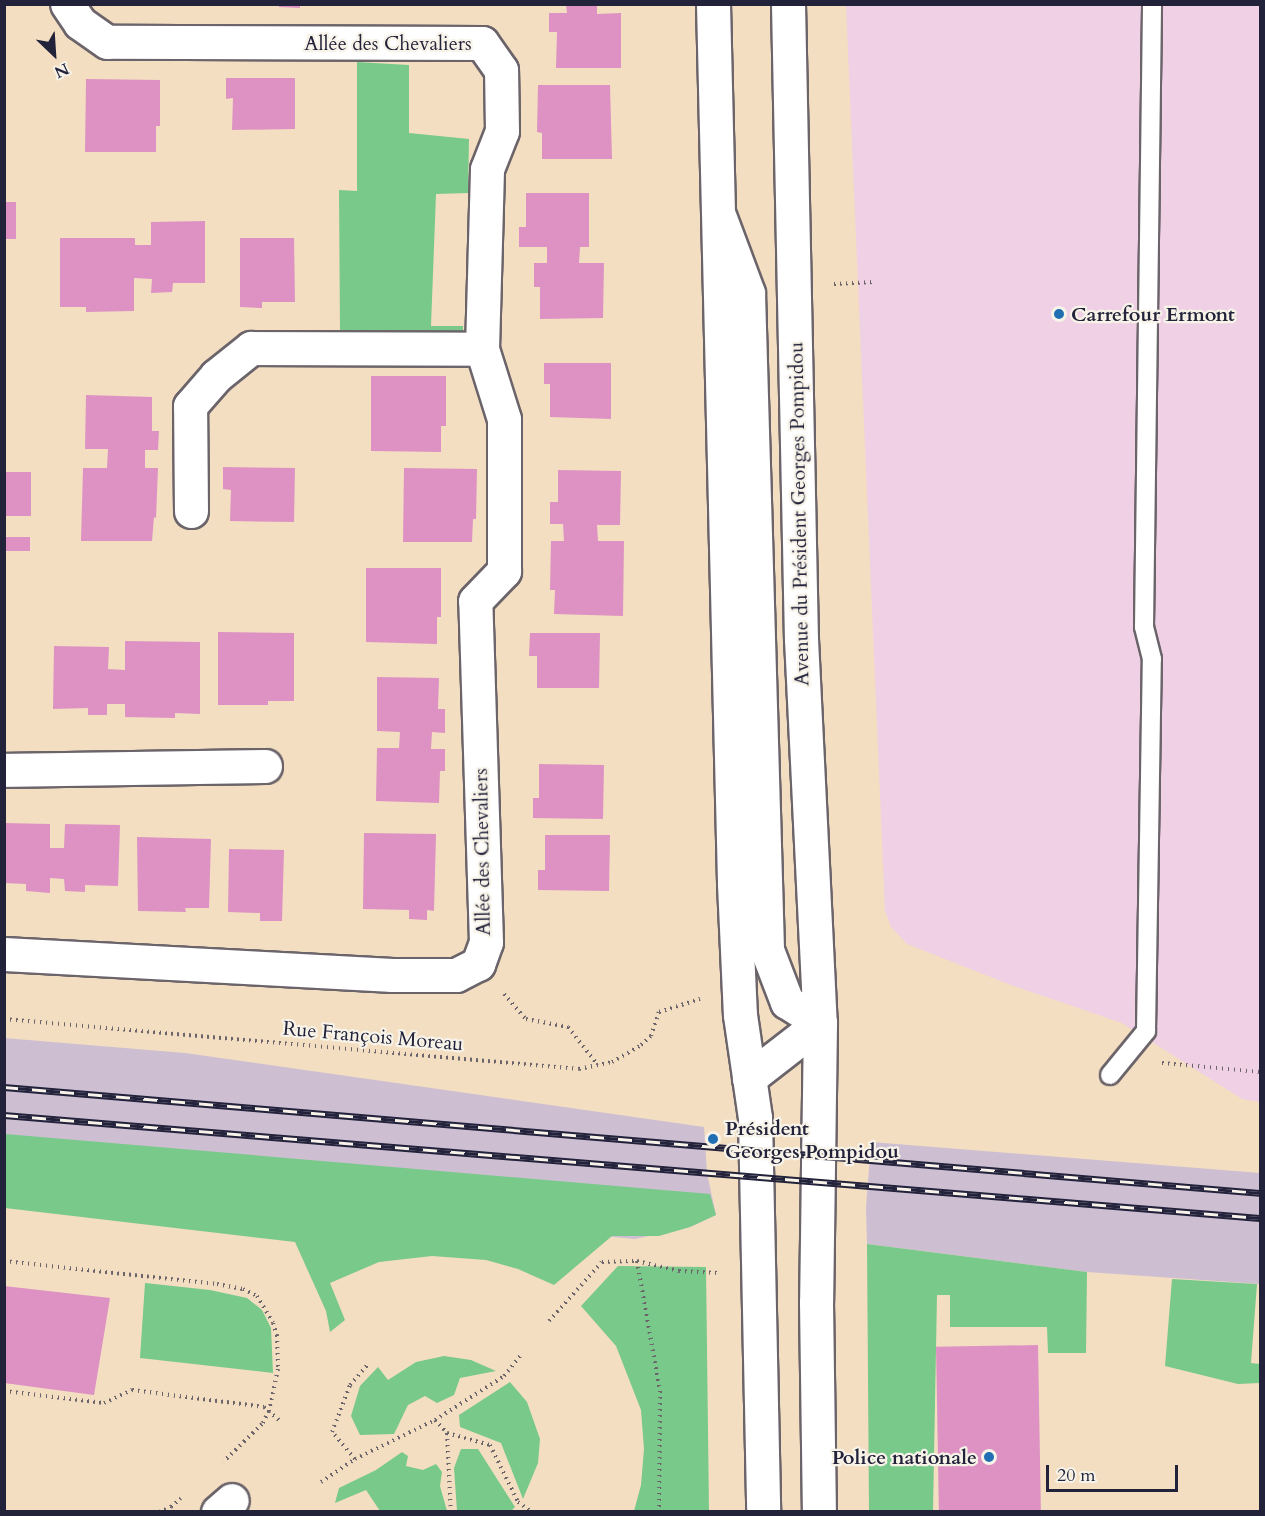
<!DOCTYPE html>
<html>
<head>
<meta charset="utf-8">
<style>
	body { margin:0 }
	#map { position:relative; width:1265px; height:1516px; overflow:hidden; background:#f3dec1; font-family:Cardo,serif }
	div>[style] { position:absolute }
	.built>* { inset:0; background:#efd0e5 }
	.industrial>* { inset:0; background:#cdbed2 }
	.green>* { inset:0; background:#79c98a }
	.building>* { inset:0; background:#dd92c3; transform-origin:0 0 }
	.path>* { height:4px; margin-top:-2px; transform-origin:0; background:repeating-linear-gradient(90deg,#6b646a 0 1.5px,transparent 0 6px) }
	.roads { filter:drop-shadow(2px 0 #6b646a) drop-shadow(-2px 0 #6b646a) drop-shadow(0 2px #6b646a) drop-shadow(0 -2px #6b646a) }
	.service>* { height:18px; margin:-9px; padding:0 9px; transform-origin:9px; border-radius:9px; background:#fff }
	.minor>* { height:33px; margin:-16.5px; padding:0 16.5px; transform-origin:16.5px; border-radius:16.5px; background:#fff }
	.secondary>* { height:33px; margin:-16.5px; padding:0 16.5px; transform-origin:16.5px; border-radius:16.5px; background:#fff }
	.rail>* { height:7px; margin-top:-3.5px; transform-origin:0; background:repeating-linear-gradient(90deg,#f7f3e8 0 14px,#22223b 0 28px); box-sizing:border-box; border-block:2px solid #22223b }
	.dots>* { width:16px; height:16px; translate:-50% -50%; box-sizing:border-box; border:3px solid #f7f3e8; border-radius:50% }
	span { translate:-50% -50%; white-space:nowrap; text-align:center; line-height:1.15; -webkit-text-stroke:4.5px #f7f3e8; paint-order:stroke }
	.street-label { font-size:20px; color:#22223b }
	.poi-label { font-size:20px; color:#22223b; font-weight:700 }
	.left { translate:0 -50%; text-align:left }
	.right { translate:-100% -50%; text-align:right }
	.frame { position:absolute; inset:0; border:6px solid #22223b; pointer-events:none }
	.north { position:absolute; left:24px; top:24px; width:60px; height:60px; -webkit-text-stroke:4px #f7f3e8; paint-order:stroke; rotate:155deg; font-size:16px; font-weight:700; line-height:24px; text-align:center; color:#22223b }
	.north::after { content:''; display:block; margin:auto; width:21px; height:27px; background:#22223b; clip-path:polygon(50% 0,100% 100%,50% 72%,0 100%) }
	.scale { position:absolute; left:1046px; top:1465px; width:132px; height:27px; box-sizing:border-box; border:3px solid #22223b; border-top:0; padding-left:8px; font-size:18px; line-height:21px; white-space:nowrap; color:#22223b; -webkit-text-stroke:4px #f7f3e8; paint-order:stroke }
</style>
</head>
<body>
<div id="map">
	<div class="built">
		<div style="clip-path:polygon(846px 5px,1260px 5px,1260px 1102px,1242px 1099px,1122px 1023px,1011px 985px,907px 944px,891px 927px,885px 911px)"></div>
	</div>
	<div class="industrial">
		<div style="clip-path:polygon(4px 1038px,185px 1053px,704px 1127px,707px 1173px,716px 1215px,690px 1227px,635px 1239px,5px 1181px)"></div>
		<div style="clip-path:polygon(871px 1142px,1260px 1173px,1260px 1284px,1087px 1272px,867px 1244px,866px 1208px)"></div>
	</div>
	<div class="green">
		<div style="clip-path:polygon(357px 62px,409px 65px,409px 133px,469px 139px,468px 193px,436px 194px,431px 326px,463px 326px,463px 336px,340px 335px,339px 190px,357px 191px)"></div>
		<div style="clip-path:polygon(5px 1134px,710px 1194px,716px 1215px,690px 1227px,659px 1236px,612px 1236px,554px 1285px,518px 1269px,486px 1260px,432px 1256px,379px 1262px,330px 1283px,345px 1320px,330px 1332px,326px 1311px,295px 1242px,5px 1208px)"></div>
		<div style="clip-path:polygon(867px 1244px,1087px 1272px,1086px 1353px,1048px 1353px,1047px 1327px,950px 1327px,950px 1295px,937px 1295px,933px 1511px,869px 1511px)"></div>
		<div style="clip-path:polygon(618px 1266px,706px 1267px,709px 1511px,634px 1511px,641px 1485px,644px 1449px,641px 1410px,616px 1346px,581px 1306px)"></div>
		<div style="clip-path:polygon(1172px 1279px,1257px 1284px,1251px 1363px,1260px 1364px,1260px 1383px,1238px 1384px,1165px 1366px)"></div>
		<div style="clip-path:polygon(145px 1283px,210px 1290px,247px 1298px,262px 1310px,271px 1328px,273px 1373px,140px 1358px)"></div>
		<div style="clip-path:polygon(444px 1356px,471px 1360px,496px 1371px,460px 1378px,454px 1395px,437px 1403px,425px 1396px,408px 1405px,394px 1434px,360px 1435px,351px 1416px,360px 1386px,378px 1367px,388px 1380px,416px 1362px)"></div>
		<div style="clip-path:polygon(510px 1382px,527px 1402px,540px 1439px,538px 1463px,523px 1499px,501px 1443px,460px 1427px,459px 1415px)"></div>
		<div style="clip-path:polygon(461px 1449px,478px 1449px,515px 1507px,511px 1511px,457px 1511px,454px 1468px)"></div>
		<div style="clip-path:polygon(402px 1452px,408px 1456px,406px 1466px,423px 1470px,436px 1464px,442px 1472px,440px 1486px,447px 1511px,380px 1511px,366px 1490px,335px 1503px,339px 1488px,376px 1470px)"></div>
	</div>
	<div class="building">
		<div style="clip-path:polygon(279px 4px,300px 4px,300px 8px,279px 7px)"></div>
		<div style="clip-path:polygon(566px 4px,597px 4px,597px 14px,621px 13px,621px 68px,556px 68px,557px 32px,549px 32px,549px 13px,567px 13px)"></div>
		<div style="clip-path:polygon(226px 78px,295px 78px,295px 129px,232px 130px,233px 98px,226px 99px)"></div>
		<div style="clip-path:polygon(86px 79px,160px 80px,160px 126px,156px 126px,156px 152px,85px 152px)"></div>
		<div style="clip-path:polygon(538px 85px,610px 85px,612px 159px,542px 159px,542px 133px,537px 132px)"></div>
		<div style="clip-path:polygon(526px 193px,589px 193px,589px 247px,580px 247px,579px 263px,604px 263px,603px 318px,540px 319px,540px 287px,534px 287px,534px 263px,547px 263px,547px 247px,519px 247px,519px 227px,526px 227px)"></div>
		<div style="left:16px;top:202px;width:37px;height:12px;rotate:90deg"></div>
		<div style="clip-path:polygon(205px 221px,205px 283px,173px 283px,172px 292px,151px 293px,152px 279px,134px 278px,134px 311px,86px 312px,86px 307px,60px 307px,60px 238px,135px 238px,135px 245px,151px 245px,151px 222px)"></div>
		<div style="clip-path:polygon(240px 238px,294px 238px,295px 302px,262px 302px,262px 308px,240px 307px)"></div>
		<div style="clip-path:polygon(544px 363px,611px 363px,611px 419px,550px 417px,550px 384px,544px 384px)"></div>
		<div style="clip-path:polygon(371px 376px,446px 376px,446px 426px,441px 426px,441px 452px,371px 451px)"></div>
		<div style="clip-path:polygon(86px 395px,152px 397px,152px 431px,159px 431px,158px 450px,145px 450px,145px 468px,158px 468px,156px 518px,154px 517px,152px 541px,81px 541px,83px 468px,107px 468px,108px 449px,85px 449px)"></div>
		<div style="clip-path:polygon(223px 467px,295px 468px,294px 522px,230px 521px,231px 490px,223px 489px)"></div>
		<div style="clip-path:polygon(404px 468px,477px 469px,476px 519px,473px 519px,472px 542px,403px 542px)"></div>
		<div style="clip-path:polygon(558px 470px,621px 471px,620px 525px,597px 525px,598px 541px,624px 541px,623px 616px,554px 614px,555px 590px,550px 590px,551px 541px,564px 541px,563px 524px,550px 524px,550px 502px,558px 502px)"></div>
		<div style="left:31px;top:472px;width:44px;height:27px;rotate:90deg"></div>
		<div style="left:30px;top:537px;width:14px;height:26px;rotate:90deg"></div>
		<div style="clip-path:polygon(366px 568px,441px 568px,441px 617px,437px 617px,437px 644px,366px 642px)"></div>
		<div style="clip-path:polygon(218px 632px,294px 633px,294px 701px,268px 701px,268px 705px,218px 705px)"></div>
		<div style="clip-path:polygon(530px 633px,600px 633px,599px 688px,537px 688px,537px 656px,529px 656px)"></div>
		<div style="clip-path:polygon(125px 641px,200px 642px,200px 714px,175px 713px,175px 718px,125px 717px,125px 704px,107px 704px,107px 715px,88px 715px,88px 708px,53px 709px,54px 646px,109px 647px,108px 669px,125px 670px)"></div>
		<div style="clip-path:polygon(377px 677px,439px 678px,438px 709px,445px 709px,445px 733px,432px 732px,431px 749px,445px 749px,445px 771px,440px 771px,439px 803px,376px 801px,377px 748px,399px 748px,400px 732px,377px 731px)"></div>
		<div style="clip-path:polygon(539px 764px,604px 765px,603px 819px,533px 818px,533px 798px,539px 798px)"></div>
		<div style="clip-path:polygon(4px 823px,50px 824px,50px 848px,64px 848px,65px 824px,120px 825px,118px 886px,85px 885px,85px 892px,65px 891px,64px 879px,50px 878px,50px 893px,26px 891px,26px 884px,4px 883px)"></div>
		<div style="clip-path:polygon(364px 833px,436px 834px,434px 911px,427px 910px,427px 920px,409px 919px,409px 910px,363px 909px)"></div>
		<div style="clip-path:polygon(545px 835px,610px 835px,609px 891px,538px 890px,538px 870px,545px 870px)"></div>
		<div style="clip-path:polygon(137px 837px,211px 839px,209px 908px,185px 908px,186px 912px,138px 911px)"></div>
		<div style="clip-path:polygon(229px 849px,284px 850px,282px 921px,260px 921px,260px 913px,228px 912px)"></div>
		<div style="clip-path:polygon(4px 1286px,110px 1298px,94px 1395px,4px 1383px)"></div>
		<div style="left:1038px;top:1345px;width:167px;height:102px;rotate:89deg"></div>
	</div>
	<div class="path">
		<div style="left:834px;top:284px;width:39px;rotate:-3deg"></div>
		<div style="left:504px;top:994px;width:33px;rotate:49deg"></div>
		<div style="left:526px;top:1019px;width:43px;rotate:10.8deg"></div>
		<div style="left:568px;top:1027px;width:48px;rotate:51.7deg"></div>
		<div style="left:4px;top:1019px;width:577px;rotate:4.97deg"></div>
		<div style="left:579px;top:1069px;width:34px;rotate:-12deg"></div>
		<div style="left:612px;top:1062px;width:34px;rotate:-30deg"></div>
		<div style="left:641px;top:1045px;width:13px;rotate:-42deg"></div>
		<div style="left:651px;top:1036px;width:25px;rotate:-72deg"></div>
		<div style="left:659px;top:1012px;width:43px;rotate:-17.6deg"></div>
		<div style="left:1162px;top:1063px;width:98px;rotate:5.2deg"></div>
		<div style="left:4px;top:1261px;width:214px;rotate:6.2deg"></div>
		<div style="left:217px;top:1284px;width:26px;rotate:11deg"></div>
		<div style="left:243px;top:1289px;width:16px;rotate:27deg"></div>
		<div style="left:257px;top:1296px;width:31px;rotate:59deg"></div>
		<div style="left:273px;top:1323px;width:13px;rotate:72deg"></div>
		<div style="left:277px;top:1335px;width:34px;rotate:88deg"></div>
		<div style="left:278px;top:1369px;width:43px;rotate:102.1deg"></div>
		<div style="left:269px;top:1411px;width:15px;rotate:118deg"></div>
		<div style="left:262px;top:1424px;width:54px;rotate:135.7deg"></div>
		<div style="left:637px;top:1261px;width:132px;rotate:80deg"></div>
		<div style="left:660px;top:1391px;width:121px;rotate:90.5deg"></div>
		<div style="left:549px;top:1321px;width:79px;rotate:-48.1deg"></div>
		<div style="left:602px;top:1262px;width:35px;rotate:-2deg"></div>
		<div style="left:637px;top:1261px;width:43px;rotate:13.4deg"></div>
		<div style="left:679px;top:1271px;width:40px;rotate:2.9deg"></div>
		<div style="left:4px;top:1391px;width:101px;rotate:6.8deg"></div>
		<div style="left:104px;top:1403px;width:31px;rotate:-25deg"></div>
		<div style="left:132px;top:1390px;width:133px;rotate:7.3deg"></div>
		<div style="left:264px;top:1407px;width:20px;rotate:41deg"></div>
		<div style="left:435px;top:1420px;width:18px;rotate:47deg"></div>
		<div style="left:447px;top:1433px;width:45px;rotate:15.6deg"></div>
		<div style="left:490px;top:1445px;width:64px;rotate:63.8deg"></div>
		<div style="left:518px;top:1502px;width:17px;rotate:36deg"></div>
		<div style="left:447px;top:1433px;width:79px;rotate:87.1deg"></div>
		<div style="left:355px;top:1459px;width:35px;rotate:-130deg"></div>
		<div style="left:332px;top:1432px;width:50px;rotate:-69deg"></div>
		<div style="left:350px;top:1385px;width:29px;rotate:-49deg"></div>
		<div style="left:321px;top:1482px;width:41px;rotate:-34.1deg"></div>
		<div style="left:355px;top:1459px;width:89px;rotate:-26deg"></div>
		<div style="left:435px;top:1420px;width:82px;rotate:-32.5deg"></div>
		<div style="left:504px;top:1376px;width:26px;rotate:-51deg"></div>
		<div style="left:159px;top:1512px;width:13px;rotate:-23deg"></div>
		<div style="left:171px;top:1507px;width:13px;rotate:-42deg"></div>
	</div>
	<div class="roads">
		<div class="service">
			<div style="left:1110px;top:1075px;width:57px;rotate:-50.7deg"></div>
			<div style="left:1146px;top:1031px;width:372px;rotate:-89.1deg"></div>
			<div style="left:1152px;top:659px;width:33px;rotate:-104deg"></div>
			<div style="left:1144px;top:627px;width:623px;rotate:-89.26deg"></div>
		</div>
		<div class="minor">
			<div style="left:720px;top:218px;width:80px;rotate:69.5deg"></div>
			<div style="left:748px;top:293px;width:657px;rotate:88.34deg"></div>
			<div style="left:767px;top:950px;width:56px;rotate:69deg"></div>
			<div style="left:787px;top:1002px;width:39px;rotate:32deg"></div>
			<div style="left:820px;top:1023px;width:90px;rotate:142.2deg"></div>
			<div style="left:191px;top:511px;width:105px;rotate:-90.5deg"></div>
			<div style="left:190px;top:406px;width:40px;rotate:-49deg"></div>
			<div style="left:216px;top:376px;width:45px;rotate:-38.7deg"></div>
			<div style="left:251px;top:348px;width:231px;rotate:0.2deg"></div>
			<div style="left:4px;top:770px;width:261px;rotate:-0.9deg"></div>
			<div style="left:4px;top:954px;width:389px;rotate:3.1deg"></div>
			<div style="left:392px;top:975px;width:64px"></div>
			<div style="left:456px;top:975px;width:25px;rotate:-27deg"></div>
			<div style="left:478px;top:964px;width:23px;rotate:-70deg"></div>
			<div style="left:486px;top:942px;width:341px;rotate:-91.8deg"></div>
			<div style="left:475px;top:601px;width:42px;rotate:-46deg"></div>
			<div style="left:504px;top:571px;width:152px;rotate:-90deg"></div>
			<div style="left:504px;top:419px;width:73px;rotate:-107.4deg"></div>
			<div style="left:482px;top:349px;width:180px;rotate:-88.4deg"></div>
			<div style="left:487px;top:169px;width:41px;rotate:-68.5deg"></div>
			<div style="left:502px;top:131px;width:61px;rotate:-90.9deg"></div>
			<div style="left:501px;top:70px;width:33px;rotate:-125deg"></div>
			<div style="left:482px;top:43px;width:375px;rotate:-179.8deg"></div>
			<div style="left:107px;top:42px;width:33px;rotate:-145deg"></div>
			<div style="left:80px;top:23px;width:23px;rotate:-124deg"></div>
			<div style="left:218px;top:1512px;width:18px;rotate:-41deg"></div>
		</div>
		<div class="secondary">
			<div style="left:713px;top:4px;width:880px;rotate:88.63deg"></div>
			<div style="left:734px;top:884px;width:131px;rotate:87.4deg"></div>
			<div style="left:740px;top:1015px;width:104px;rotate:81.7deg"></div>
			<div style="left:755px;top:1118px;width:394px;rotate:88.8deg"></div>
			<div style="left:788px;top:4px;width:635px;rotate:88.83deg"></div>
			<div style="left:801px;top:639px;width:384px;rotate:87.2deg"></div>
			<div style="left:820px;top:1023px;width:279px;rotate:90.8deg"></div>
			<div style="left:816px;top:1302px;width:210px;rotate:89.2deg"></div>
		</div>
	</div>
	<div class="rail">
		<div style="left:4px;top:1087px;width:1260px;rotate:4.82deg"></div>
		<div style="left:4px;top:1115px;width:1260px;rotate:4.69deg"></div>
	</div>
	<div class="dots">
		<div style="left:1059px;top:314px;background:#1f6fb2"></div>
		<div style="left:713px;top:1139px;background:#1f6fb2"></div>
		<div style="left:989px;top:1457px;background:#1f6fb2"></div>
	</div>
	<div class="street-label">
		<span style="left:388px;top:43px">Allée des Chevaliers</span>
		<span style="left:799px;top:514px;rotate:-91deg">Avenue du Président Georges Pompidou</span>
		<span style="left:482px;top:852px;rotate:-91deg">Allée des Chevaliers</span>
		<span style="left:373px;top:1036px;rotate:5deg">Rue François Moreau</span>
	</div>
	<div class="poi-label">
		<span class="left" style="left:1071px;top:314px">Carrefour Ermont</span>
		<span class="left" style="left:725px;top:1140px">Président<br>Georges Pompidou</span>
		<span class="right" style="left:977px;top:1457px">Police nationale</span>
	</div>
	<div class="frame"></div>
	<div class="north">N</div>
	<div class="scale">20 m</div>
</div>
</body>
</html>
